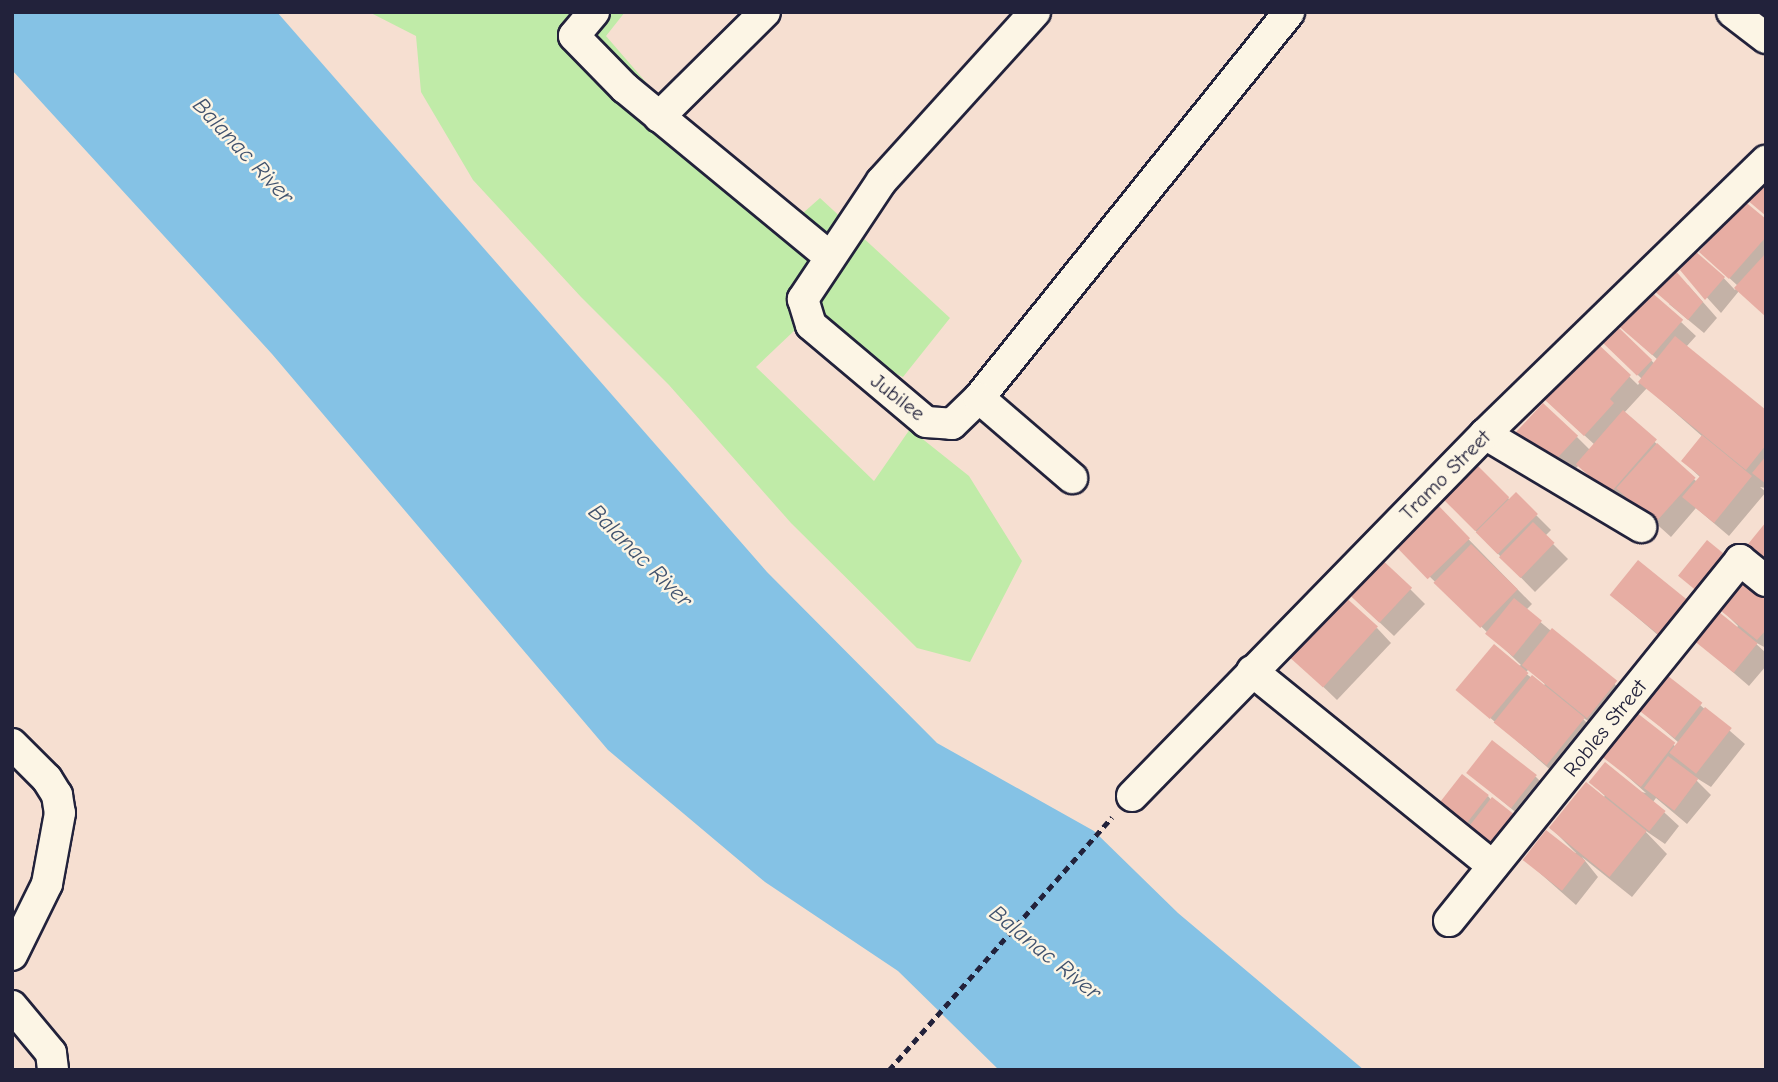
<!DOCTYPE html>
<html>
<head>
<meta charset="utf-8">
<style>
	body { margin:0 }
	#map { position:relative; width:1778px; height:1082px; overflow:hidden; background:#f6dfd1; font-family:"Comic Neue",sans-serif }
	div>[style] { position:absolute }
	.green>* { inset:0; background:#c0eba8 }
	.water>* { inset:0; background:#85c2e5 }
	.shadow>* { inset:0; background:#0003 }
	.building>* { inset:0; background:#e7ada3; transform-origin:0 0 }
	.path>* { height:4.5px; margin-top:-2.25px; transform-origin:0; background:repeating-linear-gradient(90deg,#22223b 0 7px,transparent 0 12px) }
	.roads { filter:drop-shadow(2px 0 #22223b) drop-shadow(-2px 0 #22223b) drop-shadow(0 2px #22223b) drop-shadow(0 -2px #22223b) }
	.minor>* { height:30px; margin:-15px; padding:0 15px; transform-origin:15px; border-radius:15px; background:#fcf5e5 }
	span { translate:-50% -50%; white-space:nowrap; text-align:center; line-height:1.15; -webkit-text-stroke:5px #fcf5e5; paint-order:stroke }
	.street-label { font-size:21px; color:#22223b }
	.water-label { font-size:23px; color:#40526e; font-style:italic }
	.frame { position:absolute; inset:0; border:14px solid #22223b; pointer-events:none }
</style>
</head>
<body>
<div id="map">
	<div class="green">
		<div style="clip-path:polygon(369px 12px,625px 12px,606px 36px,778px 235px,820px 198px,950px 318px,903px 377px,796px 329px,756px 367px,874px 481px,910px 429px,969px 476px,1022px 561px,970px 662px,917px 648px,791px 523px,669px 385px,581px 297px,473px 180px,421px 92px,416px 36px)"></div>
	</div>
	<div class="water">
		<div style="clip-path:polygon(12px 12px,277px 12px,767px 572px,937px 743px,1094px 831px,1178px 913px,1364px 1070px,999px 1070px,898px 971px,765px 882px,608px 750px,272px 354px,12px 70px)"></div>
	</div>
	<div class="shadow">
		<div style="clip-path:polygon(1766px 221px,1766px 316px,1739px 291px,1721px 313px,1682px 270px,1719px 273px,1735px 290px,1738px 286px,1701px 252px)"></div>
		<div style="clip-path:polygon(1688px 285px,1717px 318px,1704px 333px,1669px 304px)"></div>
		<div style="clip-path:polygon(evenodd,1681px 322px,1696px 336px,1686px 347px,1766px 413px,1766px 488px,1760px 487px,1766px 492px,1729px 536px,1696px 508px,1671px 537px,1631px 501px,1625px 507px,1579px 465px,1566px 479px,1532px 448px,1577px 437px,1590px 450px,1595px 445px,1562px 415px,1598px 346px,1638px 385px,1642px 379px,1604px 342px,1617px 329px,1655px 364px,1658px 360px,1636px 340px,1681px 322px,1647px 388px,1703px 437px,1683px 461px,1701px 478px,1697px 482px,1624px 413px,1647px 388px)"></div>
		<div style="clip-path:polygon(1476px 466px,1511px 501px,1516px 495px,1551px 530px,1545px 536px,1568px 559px,1535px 592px,1444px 498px)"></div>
		<div style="clip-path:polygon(evenodd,1436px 506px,1532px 604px,1526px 610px,1630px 697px,1603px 731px,1579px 715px,1607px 743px,1633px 711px,1676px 747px,1679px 743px,1638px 707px,1700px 705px,1745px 744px,1711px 787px,1690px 774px,1711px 795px,1687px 824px,1656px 798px,1653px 802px,1679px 826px,1665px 844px,1643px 829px,1667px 854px,1632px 897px,1582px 857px,1598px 877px,1576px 905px,1525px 860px,1576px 853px,1551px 828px,1605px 796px,1591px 782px,1646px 793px,1598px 750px,1569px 786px,1458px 690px,1521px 665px,1397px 545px,1436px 506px,1529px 669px,1545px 684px,1543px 686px,1525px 673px,1529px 669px)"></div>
		<div style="clip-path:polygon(evenodd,1680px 576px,1766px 599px,1766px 648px,1753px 641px,1766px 653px,1766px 666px,1749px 686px,1692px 637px,1679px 653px,1611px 595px,1717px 608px,1680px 576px,1719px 607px,1738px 626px,1736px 628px,1716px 612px,1719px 607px)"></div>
		<div style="clip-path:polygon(1410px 589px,1425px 604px,1394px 636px,1361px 605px)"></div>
		<div style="clip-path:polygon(1377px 628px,1391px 643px,1337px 700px,1290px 655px)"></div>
		<div style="clip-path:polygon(1469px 773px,1536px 777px,1550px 791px,1526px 821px)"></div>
		<div style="clip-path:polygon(1488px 796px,1492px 801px,1506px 868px,1436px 810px)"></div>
	</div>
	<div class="building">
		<div style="clip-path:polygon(1760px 181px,1766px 186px,1766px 216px,1746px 199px)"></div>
		<div style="clip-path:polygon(1743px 200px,1766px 219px,1766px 237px,1729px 279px,1699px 252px)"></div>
		<div style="clip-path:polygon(1695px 251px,1725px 277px,1705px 300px,1680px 270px)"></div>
		<div style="clip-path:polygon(1766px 253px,1766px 317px,1734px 288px)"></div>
		<div style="clip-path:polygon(1674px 269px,1703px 302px,1688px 320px,1652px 289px)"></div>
		<div style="left:1650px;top:291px;width:44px;height:47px;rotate:41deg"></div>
		<div style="left:1617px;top:326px;width:49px;height:22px;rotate:44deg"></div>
		<div style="clip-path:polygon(1675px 336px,1766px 410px,1766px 445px,1746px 470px,1638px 382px)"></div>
		<div style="clip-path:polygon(1598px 344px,1631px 375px,1610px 399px,1614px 403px,1584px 436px,1545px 400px)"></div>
		<div style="left:1543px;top:403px;width:48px;height:41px;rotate:43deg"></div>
		<div style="left:1623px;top:410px;width:45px;height:72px;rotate:41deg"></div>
		<div style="clip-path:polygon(1702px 435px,1752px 476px,1714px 523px,1682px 497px,1700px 476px,1681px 461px)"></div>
		<div style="left:1657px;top:443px;width:52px;height:61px;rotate:42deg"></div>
		<div style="clip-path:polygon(1766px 456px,1766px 484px,1752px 473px)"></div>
		<div style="left:1476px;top:464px;width:47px;height:48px;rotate:45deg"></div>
		<div style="left:1516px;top:492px;width:31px;height:57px;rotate:45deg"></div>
		<div style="left:1436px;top:503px;width:49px;height:59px;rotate:46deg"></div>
		<div style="left:1533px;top:522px;width:30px;height:49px;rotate:44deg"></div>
		<div style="clip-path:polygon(1766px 522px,1766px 574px,1740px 554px)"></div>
		<div style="left:1707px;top:540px;width:32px;height:46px;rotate:39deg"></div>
		<div style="left:1471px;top:544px;width:65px;height:54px;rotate:44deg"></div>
		<div style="left:1377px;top:555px;width:48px;height:48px;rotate:43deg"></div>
		<div style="left:1638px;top:560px;width:70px;height:45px;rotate:39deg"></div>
		<div style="clip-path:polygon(1740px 576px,1766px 597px,1766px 630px,1757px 640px,1715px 606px)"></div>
		<div style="left:1343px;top:595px;width:47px;height:82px;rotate:42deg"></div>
		<div style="left:1514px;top:598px;width:36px;height:46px;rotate:39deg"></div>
		<div style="left:1714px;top:608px;width:56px;height:38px;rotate:39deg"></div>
		<div style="left:1552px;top:628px;width:84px;height:48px;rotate:39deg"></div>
		<div style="left:1494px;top:644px;width:45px;height:60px;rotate:40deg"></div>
		<div style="left:1663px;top:672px;width:50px;height:45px;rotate:38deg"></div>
		<div style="left:1532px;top:675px;width:68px;height:61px;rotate:39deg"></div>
		<div style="left:1705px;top:707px;width:34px;height:58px;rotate:38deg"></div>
		<div style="left:1632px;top:709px;width:55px;height:56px;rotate:38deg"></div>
		<div style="left:1492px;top:740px;width:57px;height:42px;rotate:38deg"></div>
		<div style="left:1668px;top:756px;width:38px;height:40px;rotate:37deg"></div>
		<div style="left:1605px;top:762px;width:78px;height:26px;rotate:39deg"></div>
		<div style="left:1462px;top:774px;width:34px;height:46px;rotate:38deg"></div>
		<div style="left:1586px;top:782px;width:78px;height:59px;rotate:39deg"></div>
		<div style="left:1492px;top:797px;width:36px;height:46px;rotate:38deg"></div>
		<div style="left:1546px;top:830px;width:50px;height:38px;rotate:38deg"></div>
	</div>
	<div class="path">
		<div style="left:889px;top:1070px;width:337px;rotate:-48.6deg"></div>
	</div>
	<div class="roads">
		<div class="minor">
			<div style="left:594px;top:12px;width:31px;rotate:130deg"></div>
			<div style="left:574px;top:36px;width:73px;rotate:45.6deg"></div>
			<div style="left:625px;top:88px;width:264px;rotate:39.5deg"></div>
			<div style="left:1035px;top:12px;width:229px;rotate:132.2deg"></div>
			<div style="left:881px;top:182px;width:141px;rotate:123.7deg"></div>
			<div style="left:803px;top:299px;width:27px;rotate:73deg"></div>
			<div style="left:811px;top:325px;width:150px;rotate:40.1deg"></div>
			<div style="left:926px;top:422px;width:26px;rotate:4deg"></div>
			<div style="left:952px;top:424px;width:37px;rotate:-44deg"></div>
			<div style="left:979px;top:398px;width:495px;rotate:-51.2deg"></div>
			<div style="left:1732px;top:12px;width:43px;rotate:37.4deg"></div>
			<div style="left:659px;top:117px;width:149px;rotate:-44.7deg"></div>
			<div style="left:979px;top:398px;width:123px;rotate:40.7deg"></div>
			<div style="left:1485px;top:434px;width:182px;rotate:30.8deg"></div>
			<div style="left:1252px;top:671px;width:310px;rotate:39deg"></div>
			<div style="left:12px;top:744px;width:49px;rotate:45deg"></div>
			<div style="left:47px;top:779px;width:19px;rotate:58deg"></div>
			<div style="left:57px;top:795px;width:18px;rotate:81deg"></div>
			<div style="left:60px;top:813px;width:72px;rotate:100.4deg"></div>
			<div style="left:47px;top:884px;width:79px;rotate:116.2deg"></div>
			<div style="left:1132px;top:796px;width:506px;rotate:-45.72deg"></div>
			<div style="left:1485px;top:434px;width:392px;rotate:-44.2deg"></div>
			<div style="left:1449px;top:921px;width:464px;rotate:-51.1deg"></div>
			<div style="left:1740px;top:560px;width:33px;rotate:39deg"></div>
			<div style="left:12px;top:1006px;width:61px;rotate:50.3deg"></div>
			<div style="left:51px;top:1053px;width:17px;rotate:83deg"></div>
		</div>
	</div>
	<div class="street-label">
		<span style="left:898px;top:397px;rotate:38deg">Jubilee</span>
		<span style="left:1445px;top:475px;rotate:-45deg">Tramo Street</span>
		<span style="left:1605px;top:728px;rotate:-51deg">Robles Street</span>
	</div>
	<div class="water-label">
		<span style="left:243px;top:151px;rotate:47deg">Balanac River</span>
		<span style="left:640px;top:556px;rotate:45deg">Balanac River</span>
		<span style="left:1045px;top:953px;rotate:39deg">Balanac River</span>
	</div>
	<div class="frame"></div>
</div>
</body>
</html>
